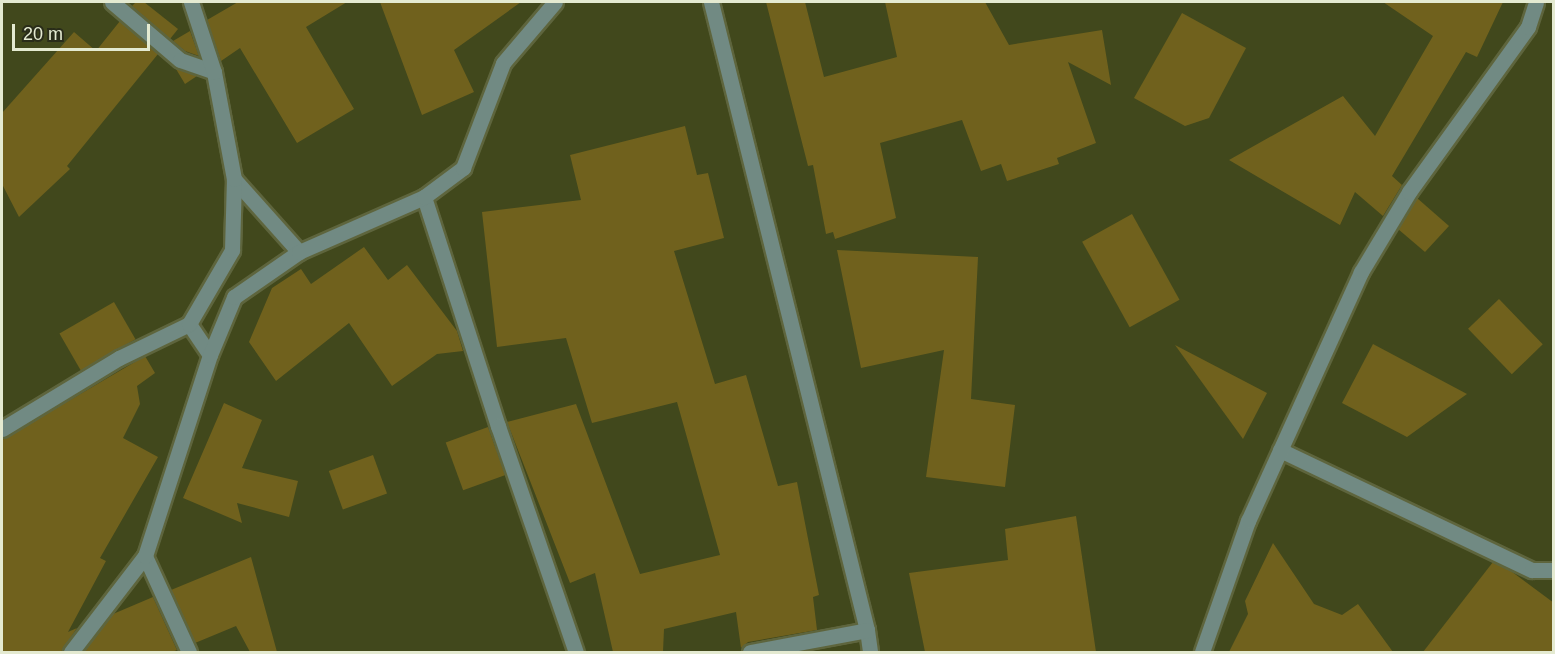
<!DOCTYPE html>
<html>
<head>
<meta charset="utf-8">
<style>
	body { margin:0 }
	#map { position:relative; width:1555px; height:654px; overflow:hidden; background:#41481c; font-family:Arial,sans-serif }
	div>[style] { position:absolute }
	.building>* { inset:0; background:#70611d; transform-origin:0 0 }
	.roads { filter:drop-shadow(2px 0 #5e653d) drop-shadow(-2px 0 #5e653d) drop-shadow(0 2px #5e653d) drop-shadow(0 -2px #5e653d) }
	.minor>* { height:15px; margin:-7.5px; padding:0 7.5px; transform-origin:7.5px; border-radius:7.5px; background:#718a83 }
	span { translate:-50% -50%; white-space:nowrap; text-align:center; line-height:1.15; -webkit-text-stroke:4.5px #292c19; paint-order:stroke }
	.frame { position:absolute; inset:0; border:3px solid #e4ead1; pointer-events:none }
	.scale { position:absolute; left:12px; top:24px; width:138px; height:27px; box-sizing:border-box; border:3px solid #e4ead1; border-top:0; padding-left:8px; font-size:18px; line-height:21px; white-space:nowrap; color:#e4ead1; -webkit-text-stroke:4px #292c19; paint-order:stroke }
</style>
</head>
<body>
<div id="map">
	<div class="building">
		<div style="clip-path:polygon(136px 2px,144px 2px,178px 29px,170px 39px,132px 6px)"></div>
		<div style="clip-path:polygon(238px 2px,347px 2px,306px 27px,354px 109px,297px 143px,240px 48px,221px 61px,207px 20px)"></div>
		<div style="clip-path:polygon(380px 2px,521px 2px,454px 50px,474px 92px,422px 115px)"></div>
		<div style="clip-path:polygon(766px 2px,805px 2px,824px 77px,897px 57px,885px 2px,985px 2px,1009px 45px,1102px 30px,1111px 85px,1068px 62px,1096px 143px,1057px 158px,1059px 164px,1007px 181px,1001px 164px,981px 171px,962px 120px,880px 143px,896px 218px,835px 239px,833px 232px,826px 234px,813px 165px,808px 166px)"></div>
		<div style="clip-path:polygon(1383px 2px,1503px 2px,1477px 57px,1466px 52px,1392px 176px,1402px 185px,1383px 216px,1355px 192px,1340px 225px,1229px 160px,1343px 96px,1375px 136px,1433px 36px)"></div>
		<div style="clip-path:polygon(1182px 13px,1246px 48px,1209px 118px,1185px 126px,1134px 98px)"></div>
		<div style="clip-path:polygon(120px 21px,158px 54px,67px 166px,70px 169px,19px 217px,2px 184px,2px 113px,74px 32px,96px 51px)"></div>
		<div style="clip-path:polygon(190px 31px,199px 56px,185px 51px,173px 41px)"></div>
		<div style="clip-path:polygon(176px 69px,177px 69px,197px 76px,185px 84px)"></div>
		<div style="clip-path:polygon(685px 126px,697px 175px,708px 173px,724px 238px,674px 251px,715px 384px,746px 375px,778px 486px,797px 482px,819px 595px,813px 597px,817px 630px,748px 642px,741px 648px,736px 612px,664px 629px,663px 652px,613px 652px,595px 573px,570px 583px,507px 422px,576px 404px,640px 574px,720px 555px,677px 402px,592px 423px,566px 338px,497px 347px,482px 212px,581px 200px,570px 155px)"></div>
		<div style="clip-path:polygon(1417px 198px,1449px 226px,1425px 252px,1398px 229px)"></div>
		<div style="left:1132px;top:214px;width:98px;height:57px;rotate:61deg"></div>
		<div style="clip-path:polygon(364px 247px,388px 280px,407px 265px,457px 331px,463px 351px,437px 354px,392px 386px,349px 323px,276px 381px,249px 342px,272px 288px,301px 269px,311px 284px)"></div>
		<div style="clip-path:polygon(837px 250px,978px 257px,971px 399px,1015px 405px,1005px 487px,926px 477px,944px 350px,861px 368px)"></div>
		<div style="left:1499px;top:299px;width:63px;height:43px;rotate:46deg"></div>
		<div style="left:114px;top:302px;width:43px;height:63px;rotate:60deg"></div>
		<div style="clip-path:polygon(1373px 344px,1467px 394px,1407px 437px,1342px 403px)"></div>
		<div style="clip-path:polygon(1175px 345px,1267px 393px,1243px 439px)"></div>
		<div style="clip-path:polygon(145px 356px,155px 373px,137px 386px,140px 404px,123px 438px,158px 457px,100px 558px,106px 561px,68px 632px,77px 628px,61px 652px,2px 652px,2px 440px)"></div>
		<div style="clip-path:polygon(224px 403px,262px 420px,242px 468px,298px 481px,289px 517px,237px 503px,242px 523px,183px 498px)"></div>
		<div style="left:488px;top:427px;width:51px;height:45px;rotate:70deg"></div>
		<div style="left:373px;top:455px;width:41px;height:47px;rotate:70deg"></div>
		<div style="clip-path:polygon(1076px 516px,1096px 652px,925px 652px,909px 573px,1008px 560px,1005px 529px)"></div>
		<div style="clip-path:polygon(1273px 543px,1314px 604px,1342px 615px,1358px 604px,1393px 652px,1229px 652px,1248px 614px,1245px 601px)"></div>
		<div style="clip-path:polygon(251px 557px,277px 652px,250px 652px,236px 626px,195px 643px,171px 590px)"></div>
		<div style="clip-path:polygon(1493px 562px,1511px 571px,1554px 603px,1554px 652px,1423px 652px)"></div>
		<div style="clip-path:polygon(153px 597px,177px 650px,172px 652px,83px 652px,113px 614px)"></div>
	</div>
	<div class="roads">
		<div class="minor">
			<div style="left:112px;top:2px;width:89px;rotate:40.5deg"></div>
			<div style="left:180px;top:60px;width:36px;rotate:19deg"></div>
			<div style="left:711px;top:2px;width:647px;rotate:76.05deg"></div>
			<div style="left:867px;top:630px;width:22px;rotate:82deg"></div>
			<div style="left:234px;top:179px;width:98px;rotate:48.3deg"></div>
			<div style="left:424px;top:197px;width:241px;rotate:72.1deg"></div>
			<div style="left:498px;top:426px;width:239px;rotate:71deg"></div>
			<div style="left:189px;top:324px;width:37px;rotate:56deg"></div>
			<div style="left:2px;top:429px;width:137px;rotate:-31.3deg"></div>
			<div style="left:119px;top:358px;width:78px;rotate:-25.9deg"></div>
			<div style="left:189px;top:324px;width:86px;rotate:-59.8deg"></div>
			<div style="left:232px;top:250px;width:71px;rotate:-88.4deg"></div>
			<div style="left:234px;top:179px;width:109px;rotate:-100.6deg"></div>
			<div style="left:214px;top:72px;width:74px;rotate:-108.2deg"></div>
			<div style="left:1280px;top:450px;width:279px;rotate:25.5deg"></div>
			<div style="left:1532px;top:570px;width:22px"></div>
			<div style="left:145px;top:556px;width:106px;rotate:65.4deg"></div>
			<div style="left:71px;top:652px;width:121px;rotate:-52.4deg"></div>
			<div style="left:145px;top:556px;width:211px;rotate:-72.1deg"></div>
			<div style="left:210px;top:355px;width:63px;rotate:-67.5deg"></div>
			<div style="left:234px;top:297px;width:79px;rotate:-34.7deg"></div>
			<div style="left:299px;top:252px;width:137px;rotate:-23.7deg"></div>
			<div style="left:424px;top:197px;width:49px;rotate:-36.6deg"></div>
			<div style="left:463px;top:168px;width:112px;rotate:-69.1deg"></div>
			<div style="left:503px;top:63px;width:80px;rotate:-49.6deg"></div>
			<div style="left:750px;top:652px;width:119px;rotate:-10.6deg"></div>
			<div style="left:1202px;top:652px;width:139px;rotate:-70.7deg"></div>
			<div style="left:1248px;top:521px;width:273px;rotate:-65.6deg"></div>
			<div style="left:1361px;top:272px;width:93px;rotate:-59deg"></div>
			<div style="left:1409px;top:192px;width:203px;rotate:-54.2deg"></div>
			<div style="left:1528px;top:27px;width:26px;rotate:-72deg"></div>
		</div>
	</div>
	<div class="frame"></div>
	<div class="scale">20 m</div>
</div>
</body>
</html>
